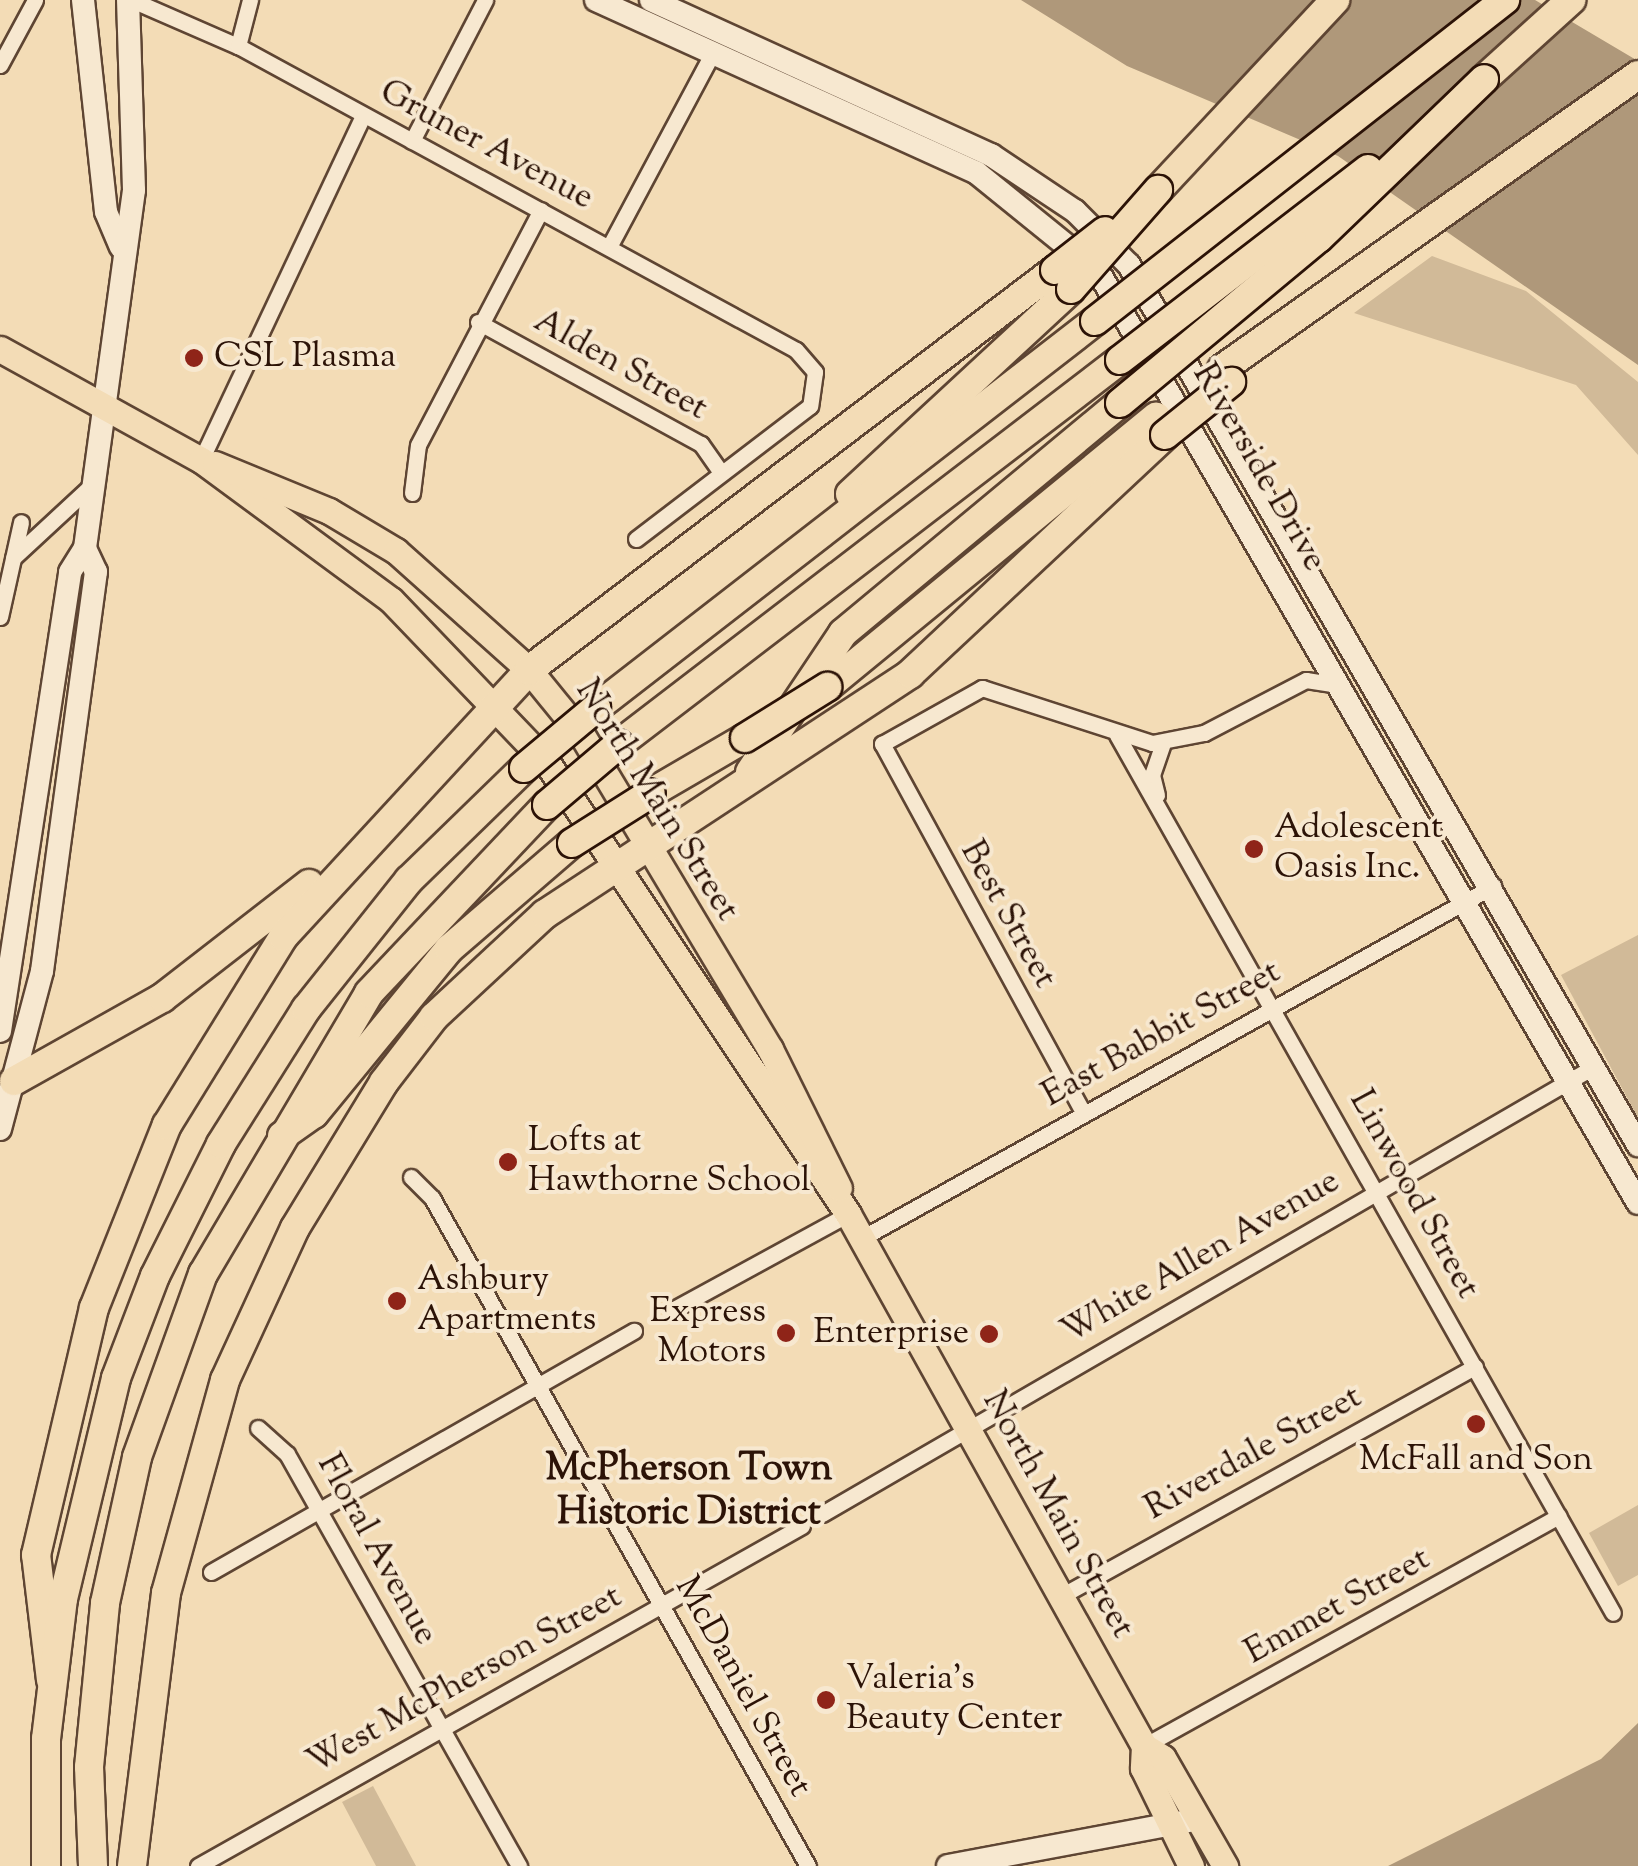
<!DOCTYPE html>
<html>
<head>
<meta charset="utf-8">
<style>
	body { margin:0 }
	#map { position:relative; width:1638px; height:1866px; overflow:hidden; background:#f3dcb6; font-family:"Sorts Mill Goudy",serif }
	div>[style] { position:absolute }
	.green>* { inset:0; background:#d1ba98 }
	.water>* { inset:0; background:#af987a }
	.roads { filter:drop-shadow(2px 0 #5e4533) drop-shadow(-2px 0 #5e4533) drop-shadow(0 2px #5e4533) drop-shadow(0 -2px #5e4533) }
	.street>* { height:15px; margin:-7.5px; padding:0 7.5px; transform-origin:7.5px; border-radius:7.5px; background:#f7e8d0 }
	.secondary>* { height:22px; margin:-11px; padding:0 11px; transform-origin:11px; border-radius:11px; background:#f7e8d0 }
	.primary>* { height:25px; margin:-12.5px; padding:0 12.5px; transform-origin:12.5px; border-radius:12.5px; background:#f3dcb6 }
	.highway>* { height:28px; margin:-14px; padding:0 14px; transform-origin:14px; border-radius:14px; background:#f3dcb6 }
	.bridges { filter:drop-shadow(2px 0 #2c1307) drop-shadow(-2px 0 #2c1307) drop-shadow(0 2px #2c1307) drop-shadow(0 -2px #2c1307) }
	.highway-bridge>* { height:28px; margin:-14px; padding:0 14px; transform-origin:14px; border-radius:14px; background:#f3dcb6 }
	.dots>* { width:28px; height:28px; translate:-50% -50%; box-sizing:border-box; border:5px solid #f7e8d0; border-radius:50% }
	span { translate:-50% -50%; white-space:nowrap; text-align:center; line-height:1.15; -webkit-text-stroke:8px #f7e8d0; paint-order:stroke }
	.street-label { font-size:35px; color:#2c1307 }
	.poi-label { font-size:35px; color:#2c1307 }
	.left { translate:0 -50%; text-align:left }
	.right { translate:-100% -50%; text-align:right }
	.neighbourhood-label { font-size:38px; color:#2c1307; font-weight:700 }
</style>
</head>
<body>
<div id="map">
	<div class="green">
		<div style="clip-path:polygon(1432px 256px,1526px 291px,1638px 382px,1638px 455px,1576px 385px,1354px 313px)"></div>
		<div style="clip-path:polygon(1638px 935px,1638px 1118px,1561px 975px)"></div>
		<div style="clip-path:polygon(1638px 1505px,1638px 1575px,1618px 1586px,1589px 1533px)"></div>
		<div style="clip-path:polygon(373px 1786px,416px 1866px,376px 1866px,342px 1802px)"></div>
	</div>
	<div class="water">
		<div style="clip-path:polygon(1021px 0,1535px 0,1638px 61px,1638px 365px,1338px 156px,1127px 66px)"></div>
		<div style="clip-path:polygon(1638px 1723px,1638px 1866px,1388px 1866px,1601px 1759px)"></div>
	</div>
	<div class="roads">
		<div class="street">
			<div style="left:132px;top:0;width:116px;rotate:23.5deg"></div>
			<div style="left:238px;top:46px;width:635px;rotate:28.58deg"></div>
			<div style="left:796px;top:350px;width:29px;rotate:49deg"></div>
			<div style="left:815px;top:372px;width:34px;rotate:98deg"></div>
			<div style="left:810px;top:406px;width:219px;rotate:142.6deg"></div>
			<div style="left:238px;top:46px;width:48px;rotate:-75.4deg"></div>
			<div style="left:0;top:65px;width:74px;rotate:-61.7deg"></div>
			<div style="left:412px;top:141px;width:159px;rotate:-62.6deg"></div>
			<div style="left:609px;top:247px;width:221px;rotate:-61.9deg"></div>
			<div style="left:478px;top:322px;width:254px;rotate:28.7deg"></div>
			<div style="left:701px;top:444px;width:35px;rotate:55deg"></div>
			<div style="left:201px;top:460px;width:381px;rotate:-64.8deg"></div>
			<div style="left:412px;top:493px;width:48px;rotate:-82.9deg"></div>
			<div style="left:418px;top:445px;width:265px;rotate:-62.4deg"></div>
			<div style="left:13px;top:558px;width:110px;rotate:-42.8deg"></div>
			<div style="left:0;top:617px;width:97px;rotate:-77.5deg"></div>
			<div style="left:1117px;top:735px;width:1008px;rotate:60.54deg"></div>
			<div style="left:1157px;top:795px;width:21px;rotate:-104deg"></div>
			<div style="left:1152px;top:775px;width:34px;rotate:-71deg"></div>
			<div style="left:1084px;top:1114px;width:422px;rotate:-118.6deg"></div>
			<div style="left:882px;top:744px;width:115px;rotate:-29.2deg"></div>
			<div style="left:982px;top:688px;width:179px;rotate:17.9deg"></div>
			<div style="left:1152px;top:743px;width:53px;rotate:-10.9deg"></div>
			<div style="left:1204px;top:733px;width:115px;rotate:-27.5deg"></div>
			<div style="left:1306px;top:680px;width:33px;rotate:9deg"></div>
			<div style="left:411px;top:1177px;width:30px;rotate:45deg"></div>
			<div style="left:432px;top:1198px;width:767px;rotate:60.63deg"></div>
			<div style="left:862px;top:1238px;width:723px;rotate:-29.15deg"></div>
			<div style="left:674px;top:1309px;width:198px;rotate:-28.6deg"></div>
			<div style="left:258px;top:1428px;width:39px;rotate:42deg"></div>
			<div style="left:287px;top:1454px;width:473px;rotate:60.6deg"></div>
			<div style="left:822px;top:1514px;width:891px;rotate:-30.1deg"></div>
			<div style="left:211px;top:1572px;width:487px;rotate:-29.7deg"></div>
			<div style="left:1063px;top:1595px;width:471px;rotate:-29deg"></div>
			<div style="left:1144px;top:1746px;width:474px;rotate:-29deg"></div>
			<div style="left:198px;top:1866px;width:693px;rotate:-29.38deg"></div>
		</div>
		<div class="secondary">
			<div style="left:83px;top:0;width:213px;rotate:83.8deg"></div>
			<div style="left:106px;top:212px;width:38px;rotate:67deg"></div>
			<div style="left:596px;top:0;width:418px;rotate:24.4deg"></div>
			<div style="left:977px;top:173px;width:156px;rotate:39deg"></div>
			<div style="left:1098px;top:271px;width:1077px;rotate:59.91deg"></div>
			<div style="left:651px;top:0;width:374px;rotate:24.5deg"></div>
			<div style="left:991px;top:155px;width:101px;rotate:33.7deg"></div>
			<div style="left:1075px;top:211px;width:76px;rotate:45deg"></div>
			<div style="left:1129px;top:265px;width:1017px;rotate:59.95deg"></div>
			<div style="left:0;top:1031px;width:464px;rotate:-81.3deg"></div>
			<div style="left:70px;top:572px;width:28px;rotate:-58deg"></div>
			<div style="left:85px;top:548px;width:361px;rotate:-82.2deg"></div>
			<div style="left:134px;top:190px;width:190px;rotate:-91.8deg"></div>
			<div style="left:0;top:1129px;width:163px;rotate:-75.1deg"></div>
			<div style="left:42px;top:971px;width:403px;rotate:-82.3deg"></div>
			<div style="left:96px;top:572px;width:26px;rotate:-115deg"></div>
			<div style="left:948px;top:1866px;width:245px;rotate:-10.6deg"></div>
		</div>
		<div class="primary">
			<div style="left:0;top:349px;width:230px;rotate:28.9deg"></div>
			<div style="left:201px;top:460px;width:236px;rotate:36.4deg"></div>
			<div style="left:391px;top:600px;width:227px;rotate:46.2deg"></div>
			<div style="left:548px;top:764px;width:541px;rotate:56.31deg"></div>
			<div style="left:848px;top:1214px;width:609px;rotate:60.91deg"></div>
			<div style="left:1144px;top:1746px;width:22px;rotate:93deg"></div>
			<div style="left:1143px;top:1768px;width:109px;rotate:63.9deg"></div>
			<div style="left:215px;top:464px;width:123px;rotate:22.4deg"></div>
			<div style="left:329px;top:511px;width:78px;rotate:30.8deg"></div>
			<div style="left:396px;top:551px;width:178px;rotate:41.8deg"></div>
			<div style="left:529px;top:670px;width:84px;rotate:50.8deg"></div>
			<div style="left:582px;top:735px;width:366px;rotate:59.1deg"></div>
			<div style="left:770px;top:1049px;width:155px;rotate:63.6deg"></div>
			<div style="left:1144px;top:1746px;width:22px;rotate:32deg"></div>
			<div style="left:1163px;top:1758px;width:125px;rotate:60.1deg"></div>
		</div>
		<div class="highway">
			<div style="left:1484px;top:79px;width:118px;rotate:-42.2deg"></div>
			<div style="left:1158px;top:190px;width:260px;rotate:-47deg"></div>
			<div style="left:1222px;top:369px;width:509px;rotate:-35.25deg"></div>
			<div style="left:850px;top:494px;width:301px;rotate:-42.8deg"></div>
			<div style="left:827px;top:687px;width:426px;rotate:-39.4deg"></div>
			<div style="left:596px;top:708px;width:631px;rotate:-37.8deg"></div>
			<div style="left:619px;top:744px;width:631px;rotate:-37.47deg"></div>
			<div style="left:750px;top:772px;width:167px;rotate:-56.2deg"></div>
			<div style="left:843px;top:633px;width:360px;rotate:-39.7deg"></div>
			<div style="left:651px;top:793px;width:109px;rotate:-30.3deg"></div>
			<div style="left:14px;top:1081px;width:170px;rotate:-29.3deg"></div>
			<div style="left:162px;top:998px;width:186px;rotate:-37.8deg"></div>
			<div style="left:282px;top:1136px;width:39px;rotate:-35deg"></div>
			<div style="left:314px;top:1114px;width:213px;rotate:-50.7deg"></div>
			<div style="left:449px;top:949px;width:162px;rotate:-40.8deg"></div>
			<div style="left:51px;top:1680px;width:126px;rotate:-96.8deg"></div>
			<div style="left:36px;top:1555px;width:254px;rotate:-76.8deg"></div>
			<div style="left:94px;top:1308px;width:197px;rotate:-68.3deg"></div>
			<div style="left:167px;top:1125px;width:221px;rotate:-58.3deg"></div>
			<div style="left:283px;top:937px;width:363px;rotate:-47.3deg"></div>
			<div style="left:529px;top:670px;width:661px;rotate:-37.25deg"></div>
			<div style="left:46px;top:1866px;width:127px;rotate:-90deg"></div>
			<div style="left:46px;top:1739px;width:141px;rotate:-83.1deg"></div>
			<div style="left:63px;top:1599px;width:227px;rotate:-76.5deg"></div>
			<div style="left:116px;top:1378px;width:109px;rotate:-69.1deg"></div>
			<div style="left:155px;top:1276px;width:148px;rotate:-63.4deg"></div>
			<div style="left:221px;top:1144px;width:160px;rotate:-57.8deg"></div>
			<div style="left:306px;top:1009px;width:165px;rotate:-51.4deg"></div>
			<div style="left:409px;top:880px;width:161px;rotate:-44.2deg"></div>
			<div style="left:93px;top:1866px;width:99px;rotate:-92.3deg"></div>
			<div style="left:89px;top:1767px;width:165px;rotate:-84.4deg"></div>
			<div style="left:105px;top:1603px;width:149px;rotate:-77.6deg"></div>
			<div style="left:137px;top:1457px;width:195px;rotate:-70.2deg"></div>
			<div style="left:203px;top:1274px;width:326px;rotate:-59.4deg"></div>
			<div style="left:369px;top:993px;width:259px;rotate:-46.6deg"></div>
			<div style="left:132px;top:1866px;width:275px;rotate:-82.9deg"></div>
			<div style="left:166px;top:1593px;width:221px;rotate:-74.5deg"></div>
			<div style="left:225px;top:1380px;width:167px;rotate:-65.3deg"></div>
			<div style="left:295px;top:1228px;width:171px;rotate:-58.6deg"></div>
			<div style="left:384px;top:1082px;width:82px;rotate:-52.4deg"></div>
			<div style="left:434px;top:1017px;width:151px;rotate:-42.9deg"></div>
			<div style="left:545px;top:914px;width:437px;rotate:-33.3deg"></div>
			<div style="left:910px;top:674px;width:349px;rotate:-43.1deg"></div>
		</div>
	</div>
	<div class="bridges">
		<div class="highway-bridge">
			<div style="left:1055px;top:270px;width:63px;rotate:-38deg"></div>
			<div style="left:1071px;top:289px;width:132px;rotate:-48.7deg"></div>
			<div style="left:1095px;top:321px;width:521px;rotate:-38.06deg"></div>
			<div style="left:1120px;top:360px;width:313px;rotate:-37.6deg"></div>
			<div style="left:1120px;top:403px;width:259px;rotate:-39.7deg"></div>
			<div style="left:1319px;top:238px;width:229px;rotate:-43.9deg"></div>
			<div style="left:1165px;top:435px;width:85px;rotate:-38.8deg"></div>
			<div style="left:745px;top:738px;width:97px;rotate:-31.9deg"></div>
			<div style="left:524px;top:768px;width:94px;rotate:-39.8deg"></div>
			<div style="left:547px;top:805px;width:94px;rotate:-40.3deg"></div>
			<div style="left:572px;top:843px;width:93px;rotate:-32.3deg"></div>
		</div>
	</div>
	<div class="dots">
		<div style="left:194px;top:358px;background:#8f2418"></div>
		<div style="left:1254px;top:849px;background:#8f2418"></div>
		<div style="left:508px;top:1162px;background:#8f2418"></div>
		<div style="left:397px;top:1301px;background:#8f2418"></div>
		<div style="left:786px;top:1333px;background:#8f2418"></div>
		<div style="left:989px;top:1334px;background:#8f2418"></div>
		<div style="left:1476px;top:1424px;background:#8f2418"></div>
		<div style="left:826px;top:1700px;background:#8f2418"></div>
	</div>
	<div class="street-label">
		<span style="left:486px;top:146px;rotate:28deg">Gruner Avenue</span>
		<span style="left:620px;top:366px;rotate:29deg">Alden Street</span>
		<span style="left:1258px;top:468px;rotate:60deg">Riverside Drive</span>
		<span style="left:656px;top:801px;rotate:58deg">North Main Street</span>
		<span style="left:1007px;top:915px;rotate:61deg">Best Street</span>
		<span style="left:1162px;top:1035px;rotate:-29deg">East Babbit Street</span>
		<span style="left:1413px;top:1195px;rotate:61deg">Linwood Street</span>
		<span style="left:1201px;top:1258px;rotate:-30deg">White Allen Avenue</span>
		<span style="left:1254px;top:1454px;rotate:-29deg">Riverdale Street</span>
		<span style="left:1057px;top:1515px;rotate:61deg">North Main Street</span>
		<span style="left:376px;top:1550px;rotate:61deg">Floral Avenue</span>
		<span style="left:1338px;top:1607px;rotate:-29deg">Emmet Street</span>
		<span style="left:465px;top:1681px;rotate:-29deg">West McPherson Street</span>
		<span style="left:742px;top:1687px;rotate:61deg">McDaniel Street</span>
	</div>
	<div class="poi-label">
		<span class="left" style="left:214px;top:358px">CSL Plasma</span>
		<span class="left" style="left:1274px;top:849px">Adolescent<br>Oasis Inc.</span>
		<span class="left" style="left:528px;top:1162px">Lofts at<br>Hawthorne School</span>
		<span class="left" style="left:417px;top:1301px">Ashbury<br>Apartments</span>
		<span class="right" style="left:766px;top:1333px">Express<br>Motors</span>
		<span class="right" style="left:969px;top:1334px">Enterprise</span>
		<span style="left:1476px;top:1461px">McFall and Son</span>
		<span class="left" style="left:846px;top:1700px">Valeria’s<br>Beauty Center</span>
	</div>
	<div class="neighbourhood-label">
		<span style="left:689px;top:1493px">McPherson Town<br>Historic District</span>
	</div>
</div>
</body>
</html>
